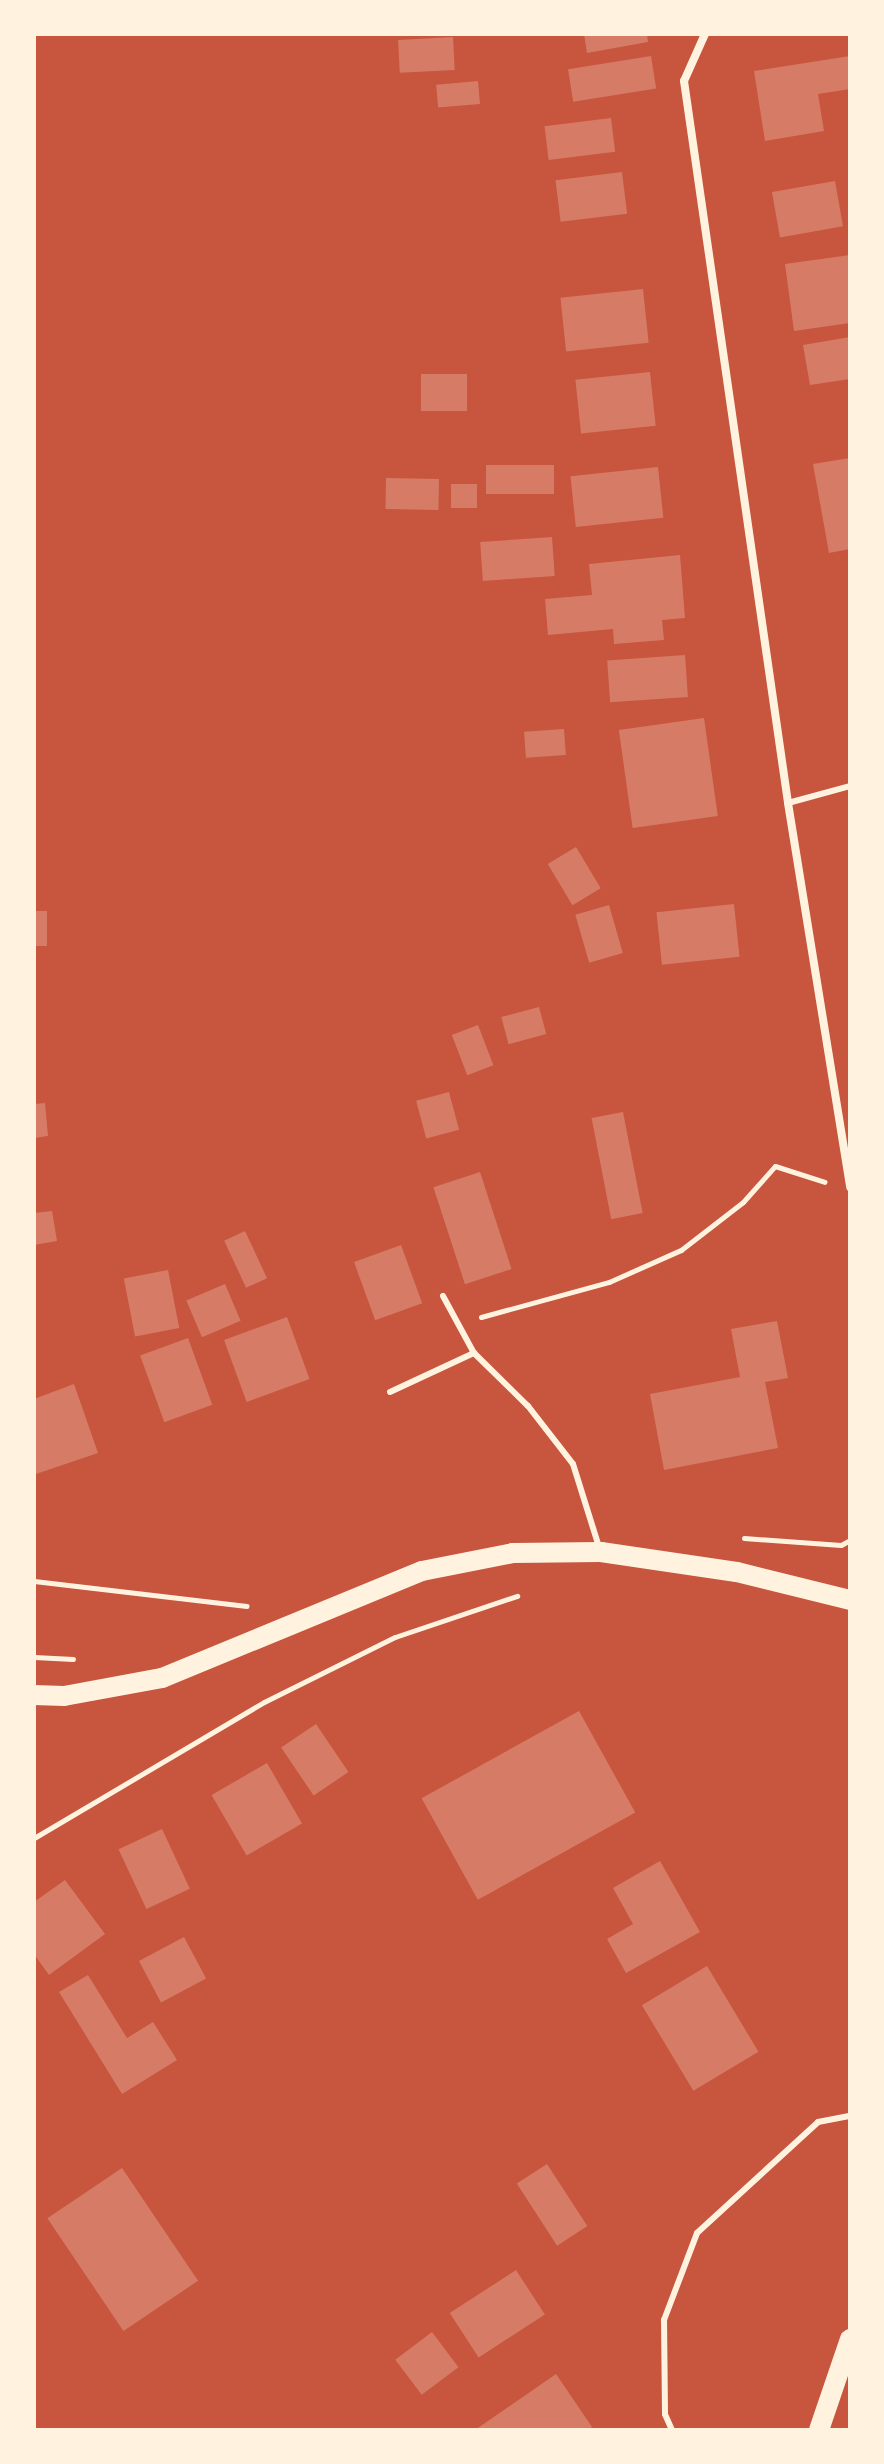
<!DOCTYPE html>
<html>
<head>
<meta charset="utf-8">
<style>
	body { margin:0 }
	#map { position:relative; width:884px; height:2464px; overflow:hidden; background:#c8553d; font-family:"Crimson Pro",serif }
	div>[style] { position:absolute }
	.building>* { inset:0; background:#d67c66; transform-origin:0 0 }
	.path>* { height:5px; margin:-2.5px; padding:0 2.5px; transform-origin:2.5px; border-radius:2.5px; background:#fff3e0 }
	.service>* { height:6px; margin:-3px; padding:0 3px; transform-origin:3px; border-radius:3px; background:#fff3e0 }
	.minor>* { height:8px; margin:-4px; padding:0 4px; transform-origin:4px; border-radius:4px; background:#fff3e0 }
	.primary>* { height:20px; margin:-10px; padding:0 10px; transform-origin:10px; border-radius:10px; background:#fff3e0 }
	span { translate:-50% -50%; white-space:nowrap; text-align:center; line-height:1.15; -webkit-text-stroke:8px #fff3e0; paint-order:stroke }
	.frame { position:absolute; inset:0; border:36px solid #fff3e0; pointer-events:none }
</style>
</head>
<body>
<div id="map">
	<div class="building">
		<div style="clip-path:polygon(584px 34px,647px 34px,648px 42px,587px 53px)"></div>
		<div style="left:453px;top:37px;width:33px;height:55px;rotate:87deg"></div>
		<div style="left:651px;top:56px;width:33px;height:84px;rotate:81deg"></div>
		<div style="clip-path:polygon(850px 56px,850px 89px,818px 94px,824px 131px,765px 141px,754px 71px)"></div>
		<div style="left:478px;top:81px;width:23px;height:42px;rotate:85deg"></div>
		<div style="left:611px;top:118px;width:34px;height:67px;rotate:83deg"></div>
		<div style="left:622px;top:172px;width:42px;height:67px;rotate:83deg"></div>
		<div style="left:835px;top:181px;width:46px;height:64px;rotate:80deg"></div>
		<div style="clip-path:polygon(850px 255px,850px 323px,794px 331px,785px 264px)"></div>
		<div style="left:643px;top:289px;width:54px;height:83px;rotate:84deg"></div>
		<div style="clip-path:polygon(850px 337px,850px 379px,810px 385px,803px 345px)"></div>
		<div style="left:650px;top:372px;width:54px;height:75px;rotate:84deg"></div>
		<div style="left:421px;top:374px;width:46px;height:37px"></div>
		<div style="clip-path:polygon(850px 458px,850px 549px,829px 553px,813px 464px)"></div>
		<div style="left:486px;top:465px;width:68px;height:29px"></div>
		<div style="left:658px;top:467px;width:51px;height:88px;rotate:84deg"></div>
		<div style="left:386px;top:478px;width:53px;height:31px;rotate:1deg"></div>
		<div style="left:451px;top:484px;width:26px;height:24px"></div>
		<div style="left:552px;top:537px;width:39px;height:72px;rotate:86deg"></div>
		<div style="clip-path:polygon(680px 555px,685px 618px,662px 620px,664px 640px,614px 644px,613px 629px,548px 635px,545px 599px,592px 595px,589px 564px)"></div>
		<div style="left:685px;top:655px;width:42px;height:78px;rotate:86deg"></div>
		<div style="left:704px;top:718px;width:99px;height:86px;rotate:82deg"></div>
		<div style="left:564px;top:729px;width:26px;height:40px;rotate:86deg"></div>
		<div style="left:576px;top:847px;width:48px;height:33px;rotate:59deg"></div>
		<div style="left:734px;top:904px;width:53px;height:78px;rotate:84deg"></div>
		<div style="left:609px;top:905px;width:50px;height:35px;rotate:74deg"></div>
		<div style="left:34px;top:911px;width:13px;height:35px"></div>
		<div style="left:539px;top:1007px;width:28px;height:39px;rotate:75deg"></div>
		<div style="left:478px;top:1025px;width:43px;height:28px;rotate:69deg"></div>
		<div style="left:449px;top:1092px;width:39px;height:34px;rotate:75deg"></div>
		<div style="clip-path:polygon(45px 1103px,48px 1136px,34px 1138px,34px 1104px)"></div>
		<div style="left:623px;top:1112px;width:103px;height:32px;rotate:79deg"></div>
		<div style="left:480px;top:1172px;width:102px;height:49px;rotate:72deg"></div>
		<div style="clip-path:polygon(52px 1211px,57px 1241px,34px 1245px,34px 1213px)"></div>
		<div style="left:245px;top:1231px;width:52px;height:23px;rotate:65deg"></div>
		<div style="left:401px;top:1245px;width:62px;height:50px;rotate:70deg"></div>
		<div style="left:168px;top:1270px;width:59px;height:45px;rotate:79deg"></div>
		<div style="left:225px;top:1284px;width:40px;height:42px;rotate:67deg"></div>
		<div style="left:287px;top:1317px;width:66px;height:67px;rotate:70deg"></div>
		<div style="clip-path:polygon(777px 1321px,788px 1378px,765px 1382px,778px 1448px,664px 1470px,650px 1394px,740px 1377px,731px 1329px)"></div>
		<div style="left:188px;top:1338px;width:71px;height:51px;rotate:70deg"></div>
		<div style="clip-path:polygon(74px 1384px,98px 1453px,36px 1474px,34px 1399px)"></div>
		<div style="left:579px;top:1711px;width:116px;height:180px;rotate:61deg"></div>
		<div style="left:316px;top:1724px;width:58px;height:42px;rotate:56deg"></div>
		<div style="left:267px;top:1763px;width:70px;height:64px;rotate:60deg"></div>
		<div style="left:162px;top:1829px;width:66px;height:48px;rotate:65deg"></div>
		<div style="clip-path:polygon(660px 1861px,700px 1932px,626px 1973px,607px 1939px,633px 1924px,613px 1888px)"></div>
		<div style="clip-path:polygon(65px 1880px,105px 1934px,49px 1975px,34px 1954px,34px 1902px)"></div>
		<div style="left:184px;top:1937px;width:47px;height:51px;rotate:62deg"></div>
		<div style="left:707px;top:1966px;width:100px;height:76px;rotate:59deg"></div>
		<div style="clip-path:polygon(88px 1975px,127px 2038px,153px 2022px,177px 2060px,122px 2094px,59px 1992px)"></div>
		<div style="left:547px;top:2164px;width:74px;height:36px;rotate:57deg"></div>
		<div style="left:122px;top:2168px;width:136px;height:90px;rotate:56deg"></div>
		<div style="left:516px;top:2270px;width:53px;height:79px;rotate:57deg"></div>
		<div style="left:432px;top:2332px;width:44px;height:46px;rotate:53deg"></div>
		<div style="clip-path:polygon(556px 2374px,592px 2427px,588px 2430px,475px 2430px)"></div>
	</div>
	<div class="path">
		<div style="left:481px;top:1317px;width:133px;rotate:-15.3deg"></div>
		<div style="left:609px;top:1282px;width:79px;rotate:-24deg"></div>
		<div style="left:681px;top:1250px;width:78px;rotate:-37.7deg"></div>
		<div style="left:743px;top:1202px;width:48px;rotate:-48.4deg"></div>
		<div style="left:775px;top:1166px;width:52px;rotate:17.7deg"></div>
		<div style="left:744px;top:1538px;width:97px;rotate:4.1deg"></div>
		<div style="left:841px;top:1545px;width:10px;rotate:-29deg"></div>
		<div style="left:34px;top:1581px;width:214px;rotate:6.7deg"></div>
		<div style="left:34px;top:1657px;width:39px;rotate:3deg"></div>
		<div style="left:34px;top:1838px;width:267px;rotate:-30.6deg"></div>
		<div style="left:264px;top:1702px;width:146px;rotate:-26.4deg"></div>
		<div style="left:395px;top:1637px;width:129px;rotate:-18.6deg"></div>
	</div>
	<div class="service">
		<div style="left:788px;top:803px;width:64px;rotate:-15.3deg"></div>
		<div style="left:443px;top:1296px;width:65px;rotate:61.5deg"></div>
		<div style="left:474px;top:1353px;width:76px;rotate:44.5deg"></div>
		<div style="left:528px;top:1406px;width:73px;rotate:52.2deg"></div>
		<div style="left:573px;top:1464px;width:90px;rotate:72.6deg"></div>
		<div style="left:390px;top:1392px;width:93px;rotate:-24.9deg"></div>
		<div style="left:672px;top:2430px;width:17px;rotate:-114deg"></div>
		<div style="left:665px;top:2414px;width:94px;rotate:-90.6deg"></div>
		<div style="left:664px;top:2320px;width:93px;rotate:-69.2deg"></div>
		<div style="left:697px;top:2233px;width:164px;rotate:-42.5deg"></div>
		<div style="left:818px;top:2122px;width:33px;rotate:-11deg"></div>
	</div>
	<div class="minor">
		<div style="left:705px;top:34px;width:51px;rotate:114.1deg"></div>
		<div style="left:684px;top:81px;width:729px;rotate:81.8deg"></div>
		<div style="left:788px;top:803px;width:389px;rotate:80.8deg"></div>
	</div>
	<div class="primary">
		<div style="left:34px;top:1695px;width:30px;rotate:2deg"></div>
		<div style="left:64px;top:1696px;width:100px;rotate:-10.4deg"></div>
		<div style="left:162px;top:1678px;width:281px;rotate:-22.4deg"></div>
		<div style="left:422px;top:1571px;width:93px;rotate:-11.2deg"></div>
		<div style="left:513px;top:1553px;width:88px;rotate:-0.7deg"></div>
		<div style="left:601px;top:1552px;width:137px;rotate:8.4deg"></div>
		<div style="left:737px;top:1572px;width:116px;rotate:13.9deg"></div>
		<div style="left:819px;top:2430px;width:96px;rotate:-71.2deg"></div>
	</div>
	<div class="frame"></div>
</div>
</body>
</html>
